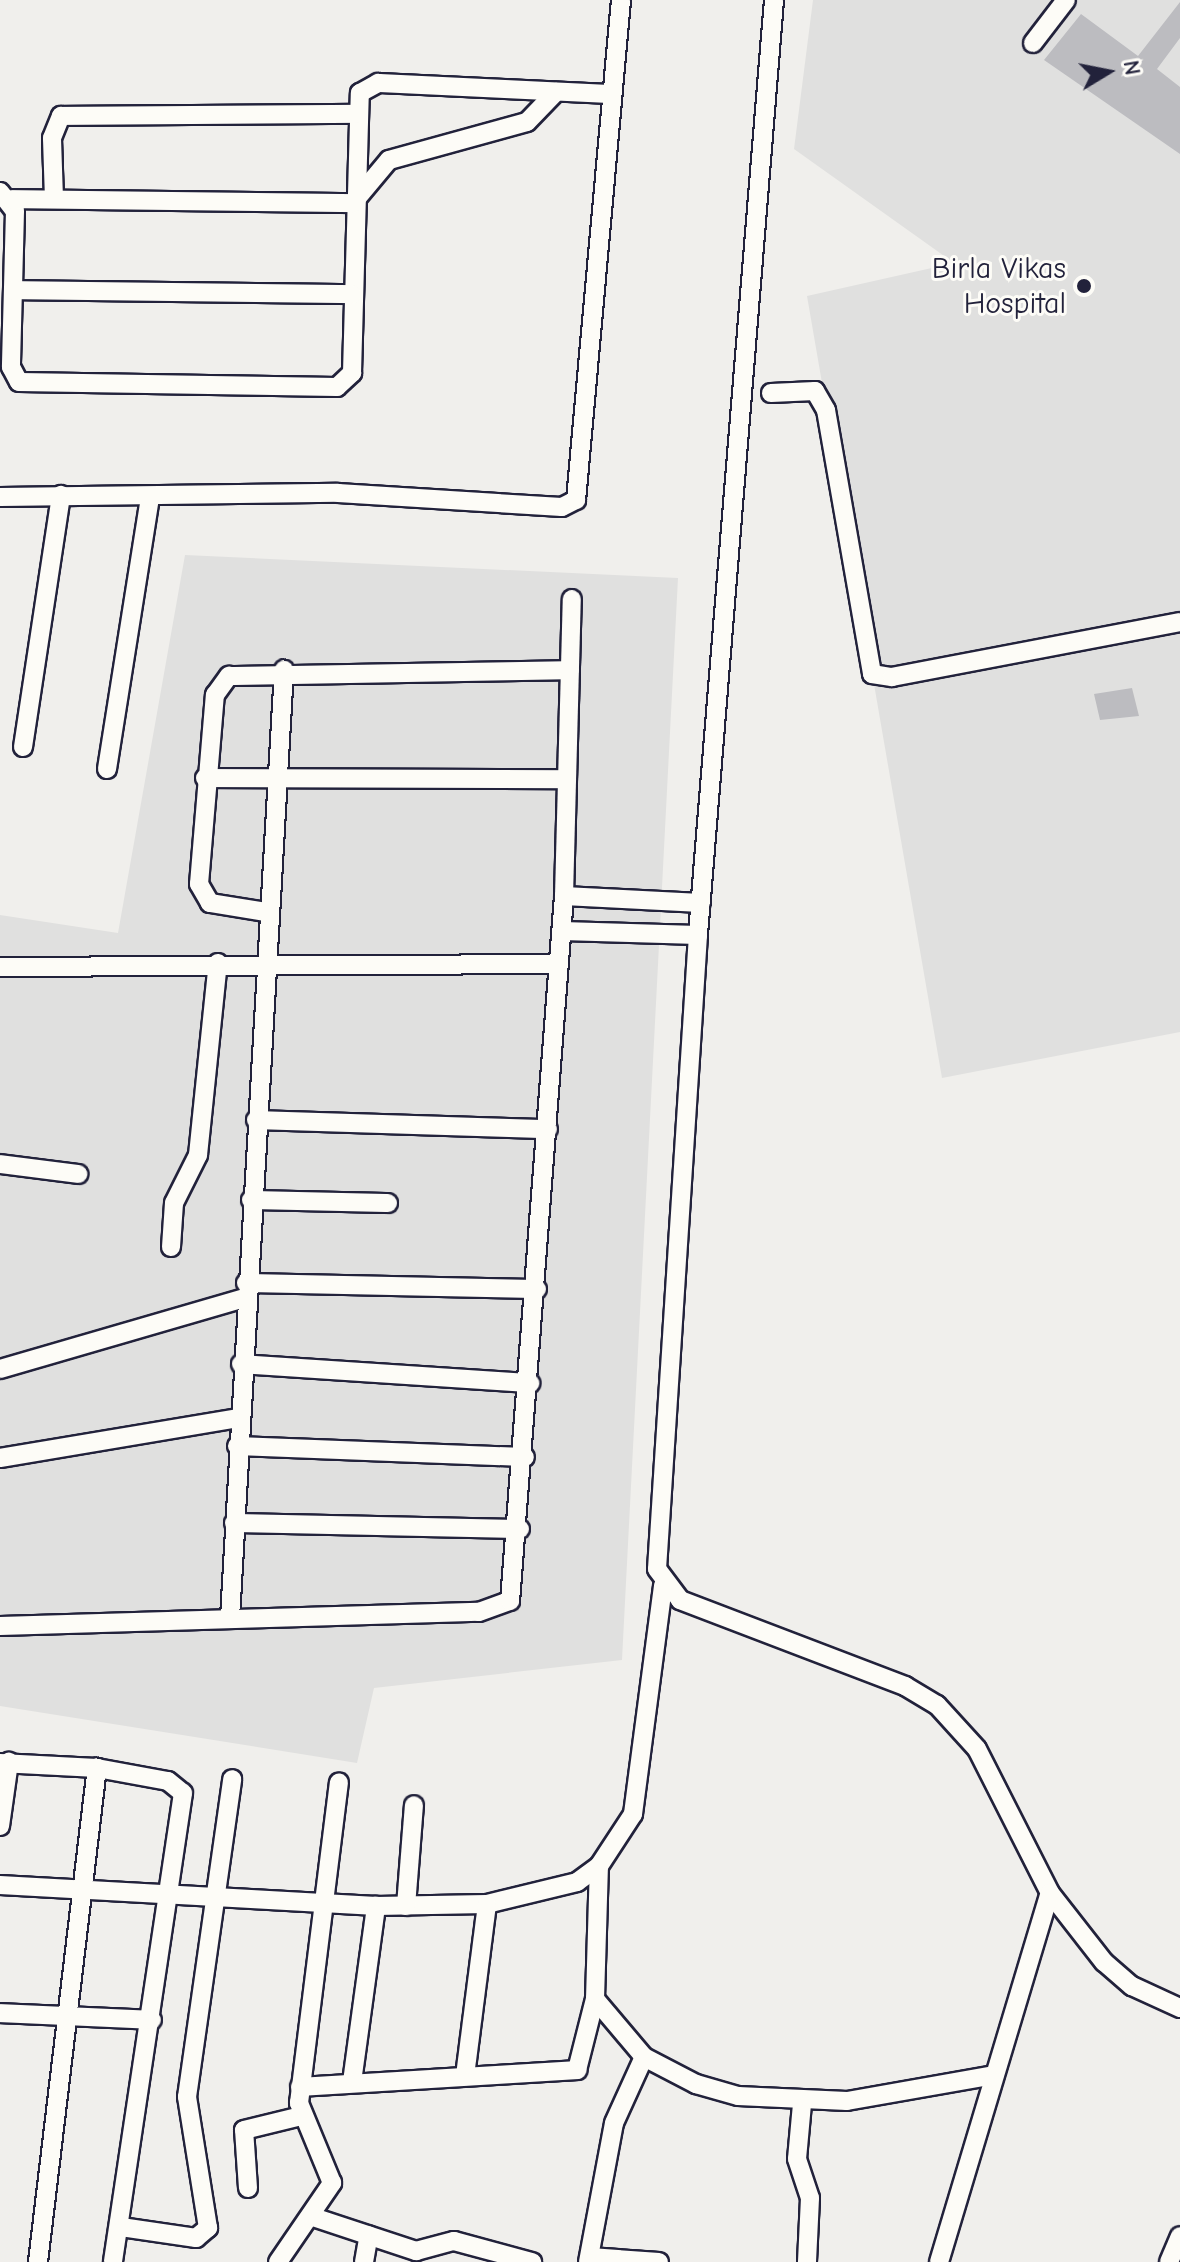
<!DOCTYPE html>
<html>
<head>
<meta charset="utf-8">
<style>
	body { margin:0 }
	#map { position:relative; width:1180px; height:2262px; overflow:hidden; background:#f0efec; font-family:"Comic Neue",sans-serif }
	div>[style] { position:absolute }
	.built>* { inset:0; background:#e0e0df }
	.building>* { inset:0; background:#bcbcc0 }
	.roads { filter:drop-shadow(2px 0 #22223b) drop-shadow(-2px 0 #22223b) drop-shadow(0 2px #22223b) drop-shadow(0 -2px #22223b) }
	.minor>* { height:18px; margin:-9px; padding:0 9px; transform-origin:9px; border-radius:9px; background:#fdfcf7 }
	.dots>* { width:22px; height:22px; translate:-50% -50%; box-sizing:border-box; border:4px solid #fdfcf7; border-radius:50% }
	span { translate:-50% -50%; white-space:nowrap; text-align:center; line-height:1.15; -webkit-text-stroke:6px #fdfcf7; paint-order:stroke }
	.poi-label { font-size:30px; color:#22223b }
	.right { translate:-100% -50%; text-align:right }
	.north { position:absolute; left:1068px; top:32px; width:80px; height:80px; -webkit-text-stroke:6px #fdfcf7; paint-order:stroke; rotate:80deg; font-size:22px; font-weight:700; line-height:32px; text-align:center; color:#22223b }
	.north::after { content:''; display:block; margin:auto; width:28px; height:36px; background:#22223b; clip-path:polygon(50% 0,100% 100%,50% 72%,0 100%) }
</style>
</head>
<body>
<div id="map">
	<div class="built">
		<div style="clip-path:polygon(813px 0,1180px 0,1180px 1032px,942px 1078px,807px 296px,954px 263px,794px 149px)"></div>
		<div style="clip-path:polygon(185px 555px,678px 578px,622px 1660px,374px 1688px,357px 1763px,0 1706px,0 915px,118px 933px)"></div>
	</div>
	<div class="building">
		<div style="clip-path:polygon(1180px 2px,1180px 38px,1157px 69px,1180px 87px,1180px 154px,1044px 60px,1081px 14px,1138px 56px)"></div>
		<div style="clip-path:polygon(1132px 688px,1139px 716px,1100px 720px,1094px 694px)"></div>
	</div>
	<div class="roads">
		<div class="minor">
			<div style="left:774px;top:0;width:938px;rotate:94.65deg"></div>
			<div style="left:698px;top:935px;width:635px;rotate:93.7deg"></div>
			<div style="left:657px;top:1569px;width:39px;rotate:53deg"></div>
			<div style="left:680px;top:1600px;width:241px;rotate:20.9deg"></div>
			<div style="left:905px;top:1686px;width:37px;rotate:31deg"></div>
			<div style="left:937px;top:1705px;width:59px;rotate:47.7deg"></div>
			<div style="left:977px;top:1749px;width:161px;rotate:63.1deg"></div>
			<div style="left:1050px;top:1893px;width:88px;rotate:52deg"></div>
			<div style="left:1104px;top:1962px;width:37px;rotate:41deg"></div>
			<div style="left:1132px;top:1986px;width:53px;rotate:24.6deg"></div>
			<div style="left:1033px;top:43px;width:54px;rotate:-52.5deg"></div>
			<div style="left:0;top:192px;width:24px;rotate:52deg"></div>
			<div style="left:15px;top:211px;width:156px;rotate:91.5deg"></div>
			<div style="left:11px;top:367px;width:17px;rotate:62deg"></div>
			<div style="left:19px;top:382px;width:318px;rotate:0.9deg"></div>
			<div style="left:337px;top:387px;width:21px;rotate:-43deg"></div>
			<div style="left:352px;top:373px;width:280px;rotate:-88.4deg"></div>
			<div style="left:360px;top:93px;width:21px;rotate:-29deg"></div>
			<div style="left:378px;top:83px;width:233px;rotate:2.7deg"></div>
			<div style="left:12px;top:199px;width:341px;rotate:0.7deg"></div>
			<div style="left:353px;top:203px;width:56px;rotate:-50.1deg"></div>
			<div style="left:389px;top:160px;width:143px;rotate:-15.4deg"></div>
			<div style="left:527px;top:122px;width:42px;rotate:-46deg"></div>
			<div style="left:54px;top:199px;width:61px;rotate:-91.9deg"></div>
			<div style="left:52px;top:138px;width:24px;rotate:-68deg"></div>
			<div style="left:61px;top:116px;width:296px;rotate:-0.4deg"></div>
			<div style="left:13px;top:290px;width:339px;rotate:0.7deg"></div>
			<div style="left:771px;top:393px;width:44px;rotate:-2.6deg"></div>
			<div style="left:815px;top:391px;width:22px;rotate:60deg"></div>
			<div style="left:826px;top:410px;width:268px;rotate:80.1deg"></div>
			<div style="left:872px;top:674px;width:20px;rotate:9deg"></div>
			<div style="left:892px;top:677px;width:293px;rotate:-10.8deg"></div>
			<div style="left:0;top:497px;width:338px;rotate:-0.7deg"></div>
			<div style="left:338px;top:493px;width:224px;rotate:3.6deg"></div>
			<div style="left:562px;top:507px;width:16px;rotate:-27deg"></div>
			<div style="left:576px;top:500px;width:502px;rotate:-84.86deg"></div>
			<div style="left:23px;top:747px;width:255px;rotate:-81.4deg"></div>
			<div style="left:107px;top:769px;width:275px;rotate:-81deg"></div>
			<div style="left:205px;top:778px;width:362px;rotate:0.2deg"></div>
			<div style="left:564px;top:896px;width:137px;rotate:2.9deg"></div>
			<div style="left:266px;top:912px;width:57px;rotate:-170.9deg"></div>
			<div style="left:210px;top:903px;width:22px;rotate:-120deg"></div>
			<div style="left:199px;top:884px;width:190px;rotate:-85.2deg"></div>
			<div style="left:215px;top:695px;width:24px;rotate:-54deg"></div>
			<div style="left:229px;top:676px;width:341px;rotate:-1deg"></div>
			<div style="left:562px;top:931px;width:136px;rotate:1.7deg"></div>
			<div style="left:0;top:967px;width:559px;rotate:-0.31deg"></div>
			<div style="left:256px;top:1120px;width:292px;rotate:1.8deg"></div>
			<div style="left:0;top:1164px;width:79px;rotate:7.3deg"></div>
			<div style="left:251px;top:1200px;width:137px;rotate:1.3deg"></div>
			<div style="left:171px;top:1247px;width:44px;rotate:-86.1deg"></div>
			<div style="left:174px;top:1203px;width:54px;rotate:-63.4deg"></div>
			<div style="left:198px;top:1155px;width:193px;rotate:-84.1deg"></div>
			<div style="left:246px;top:1283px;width:291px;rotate:1.2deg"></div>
			<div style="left:241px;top:1364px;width:290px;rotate:3.8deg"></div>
			<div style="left:0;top:1369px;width:255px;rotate:-16.2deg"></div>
			<div style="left:237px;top:1446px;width:288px;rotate:2.2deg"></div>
			<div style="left:0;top:1458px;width:241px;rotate:-9.5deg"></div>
			<div style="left:234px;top:1523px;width:286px;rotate:1.2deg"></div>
			<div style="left:230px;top:1618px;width:950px;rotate:-86.74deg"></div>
			<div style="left:0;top:1626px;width:479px;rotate:-1.7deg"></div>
			<div style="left:479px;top:1612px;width:33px;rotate:-20deg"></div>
			<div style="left:510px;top:1601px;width:707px;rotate:-85.62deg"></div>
			<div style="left:564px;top:896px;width:297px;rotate:-88.5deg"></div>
			<div style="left:0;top:1763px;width:97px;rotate:3deg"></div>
			<div style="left:97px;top:1768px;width:72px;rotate:10.4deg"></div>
			<div style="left:168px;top:1781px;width:19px;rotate:39deg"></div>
			<div style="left:183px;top:1793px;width:474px;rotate:98.5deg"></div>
			<div style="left:0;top:1826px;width:65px;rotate:-82deg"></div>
			<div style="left:0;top:1885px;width:377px;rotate:3.2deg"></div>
			<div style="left:376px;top:1906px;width:111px;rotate:-1deg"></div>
			<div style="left:487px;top:1904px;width:93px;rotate:-13.7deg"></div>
			<div style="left:577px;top:1882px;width:27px;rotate:-36deg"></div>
			<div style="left:599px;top:1866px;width:62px;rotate:-56.8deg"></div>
			<div style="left:633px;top:1814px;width:231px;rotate:-82.5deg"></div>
			<div style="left:406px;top:1906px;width:101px;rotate:-85.5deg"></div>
			<div style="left:595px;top:1999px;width:76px;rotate:49.8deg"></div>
			<div style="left:644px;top:2057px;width:59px;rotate:27.4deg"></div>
			<div style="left:696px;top:2084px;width:44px;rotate:15.9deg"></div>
			<div style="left:738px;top:2096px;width:109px;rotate:2.6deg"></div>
			<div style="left:847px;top:2101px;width:149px;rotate:-10deg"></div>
			<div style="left:0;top:2013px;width:152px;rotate:2.6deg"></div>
			<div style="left:465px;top:2076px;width:173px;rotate:-82.7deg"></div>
			<div style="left:352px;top:2082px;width:178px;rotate:-82.2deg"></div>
			<div style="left:300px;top:2087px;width:278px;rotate:-3.5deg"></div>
			<div style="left:577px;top:2070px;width:73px;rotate:-75.8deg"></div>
			<div style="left:595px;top:1999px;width:133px;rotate:-88.3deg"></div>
			<div style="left:802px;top:2104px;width:55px;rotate:95.2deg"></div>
			<div style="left:797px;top:2159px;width:41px;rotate:71.6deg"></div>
			<div style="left:810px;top:2198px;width:64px;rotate:92.7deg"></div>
			<div style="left:248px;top:2188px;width:58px;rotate:-93.9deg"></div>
			<div style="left:244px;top:2130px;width:59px;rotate:-13.8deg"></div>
			<div style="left:310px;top:2216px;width:112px;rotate:18.3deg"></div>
			<div style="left:416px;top:2251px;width:39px;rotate:-15deg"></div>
			<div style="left:454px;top:2241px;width:81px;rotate:15.1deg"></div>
			<div style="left:121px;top:2227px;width:76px;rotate:8.3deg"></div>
			<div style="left:196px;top:2238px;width:16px;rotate:-40deg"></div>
			<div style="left:208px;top:2228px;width:133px;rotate:-99.1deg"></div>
			<div style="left:187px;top:2097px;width:321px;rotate:-81.9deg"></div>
			<div style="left:590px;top:2257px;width:69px;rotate:4.1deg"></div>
			<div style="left:38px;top:2262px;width:498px;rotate:-83.2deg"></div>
			<div style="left:278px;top:2262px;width:96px;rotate:-55.6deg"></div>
			<div style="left:332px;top:2183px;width:87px;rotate:-112.4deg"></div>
			<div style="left:299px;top:2103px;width:323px;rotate:-82.9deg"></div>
			<div style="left:364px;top:2262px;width:27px;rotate:-80deg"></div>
			<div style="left:588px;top:2262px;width:141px;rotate:-79.4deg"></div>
			<div style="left:614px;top:2123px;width:72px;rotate:-65.6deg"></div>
			<div style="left:939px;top:2262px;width:385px;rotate:-73.3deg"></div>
			<div style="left:1169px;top:2262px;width:28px;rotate:-67deg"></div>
		</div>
	</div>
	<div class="dots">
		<div style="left:1084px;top:286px;background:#22223b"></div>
	</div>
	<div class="poi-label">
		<span class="right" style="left:1066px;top:286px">Birla Vikas<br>Hospital</span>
	</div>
	<div class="north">N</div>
</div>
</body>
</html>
